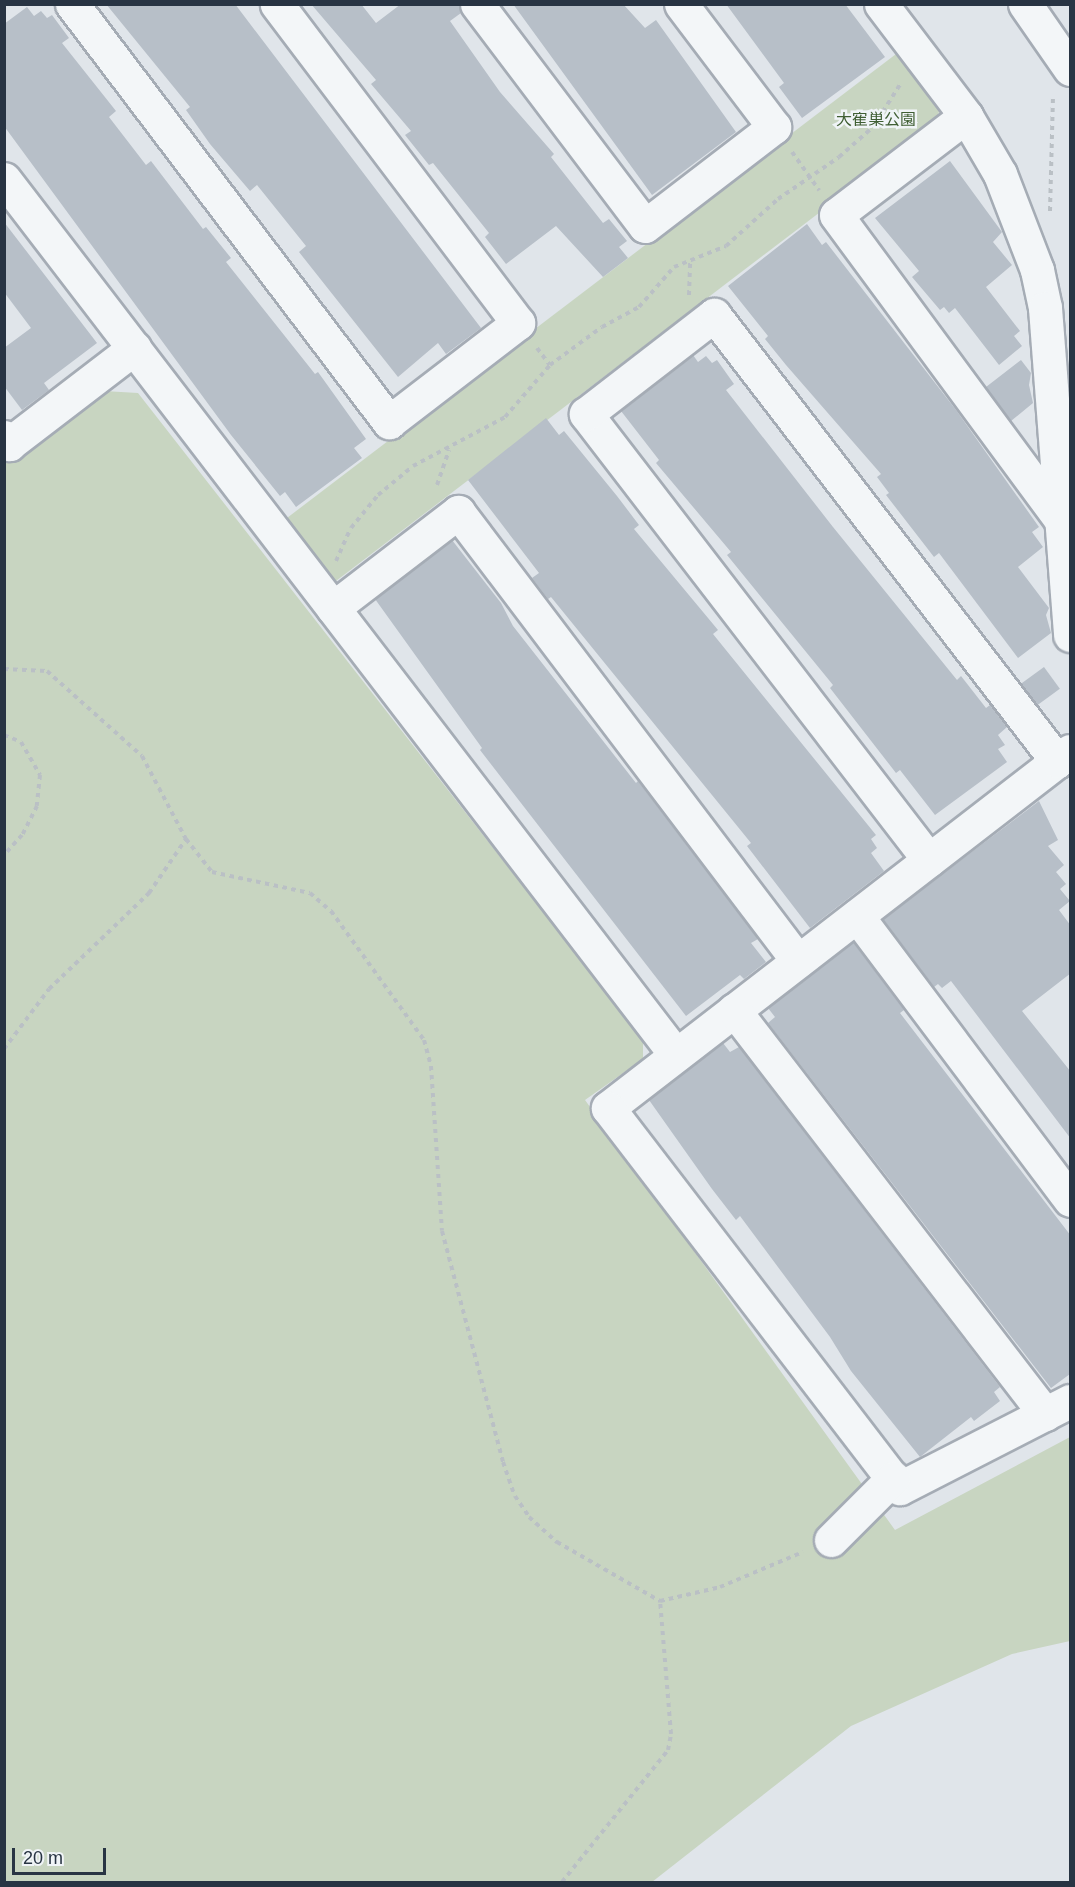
<!DOCTYPE html>
<html>
<head>
<meta charset="utf-8">
<style>
	body { margin:0 }
	#map { position:relative; width:1075px; height:1887px; overflow:hidden; background:#e0e5ea; font-family:Arial,"Noto Sans JP",sans-serif }
	div>[style] { position:absolute }
	.green>* { inset:0; background:#c8d5c1 }
	.building>* { inset:0; background:#b7bfc8; transform-origin:0 0 }
	.path>* { height:4px; margin-top:-2px; transform-origin:0; background:repeating-linear-gradient(90deg,#bac0c5 0 4.5px,transparent 0 9px) }
	.roads { filter:drop-shadow(2px 0 #a5acb5) drop-shadow(-2px 0 #a5acb5) drop-shadow(0 2px #a5acb5) drop-shadow(0 -2px #a5acb5) }
	.minor>* { height:33px; margin:-16.5px; padding:0 16.5px; transform-origin:16.5px; border-radius:16.5px; background:#f3f6f8 }
	span { translate:-50% -50%; white-space:nowrap; text-align:center; line-height:1.15; -webkit-text-stroke:5px #f0f4f7; paint-order:stroke }
	.park-label { font-size:16px; color:#405f34 }
	.frame { position:absolute; inset:0; border:6px solid #283443; pointer-events:none }
	.scale { position:absolute; left:12px; top:1848px; width:94px; height:27px; box-sizing:border-box; border:3px solid #283443; border-top:0; padding-left:8px; font-size:18px; line-height:21px; white-space:nowrap; color:#283443; -webkit-text-stroke:4px #f0f4f7; paint-order:stroke }
</style>
</head>
<body>
<div id="map">
	<div class="green">
		<div style="clip-path:polygon(900px 51px,940px 105px,937px 123px,332px 584px,283px 521px)"></div>
		<div style="clip-path:polygon(104px 391px,138px 393px,643px 1040px,643px 1059px,585px 1100px,895px 1530px,1070px 1437px,1070px 1641px,1012px 1654px,851px 1726px,652px 1882px,5px 1882px,4px 465px)"></div>
	</div>
	<div class="building">
		<div style="clip-path:polygon(106px 4px,235px 4px,481px 328px,446px 354px,438px 343px,398px 377px,299px 252px,306px 246px,257px 185px,250px 191px,210px 144px,186px 110px,190px 107px)"></div>
		<div style="clip-path:polygon(311px 4px,361px 4px,376px 23px,401px 4px,459px 4px,461px 13px,450px 21px,500px 92px,554px 154px,551px 157px,603px 223px,609px 219px,627px 241px,619px 247px,628px 258px,603px 277px,556px 226px,506px 264px,485px 237px,489px 233px,433px 163px,429px 165px,405px 135px,411px 131px,371px 84px,376px 80px)"></div>
		<div style="clip-path:polygon(513px 4px,623px 4px,645px 28px,656px 20px,736px 132px,652px 195px)"></div>
		<div style="clip-path:polygon(726px 4px,845px 4px,885px 57px,802px 118px,779px 87px,784px 83px)"></div>
		<div style="clip-path:polygon(27px 7px,34px 16px,41px 11px,47px 18px,52px 15px,69px 38px,62px 43px,116px 111px,109px 117px,146px 165px,151px 161px,203px 229px,206px 227px,231px 258px,226px 262px,315px 374px,318px 372px,366px 439px,354px 448px,362px 458px,296px 507px,285px 492px,280px 496px,231px 435px,4px 126px,4px 24px)"></div>
		<div style="clip-path:polygon(950px 161px,1002px 232px,993px 242px,1012px 265px,986px 287px,1020px 331px,1014px 336px,1022px 346px,999px 365px,955px 308px,949px 313px,944px 307px,940px 310px,912px 277px,919px 271px,875px 218px)"></div>
		<div style="clip-path:polygon(4px 222px,97px 343px,44px 383px,49px 390px,22px 410px,4px 386px,4px 348px,31px 328px,4px 292px)"></div>
		<div style="clip-path:polygon(807px 224px,822px 245px,826px 242px,956px 410px,1039px 527px,1032px 532px,1043px 547px,1018px 567px,1049px 608px,1046px 615px,1051px 633px,1018px 658px,939px 553px,934px 557px,886px 495px,889px 493px,877px 477px,881px 474px,786px 365px,765px 339px,768px 336px,728px 286px)"></div>
		<div style="clip-path:polygon(693px 355px,698px 362px,706px 356px,712px 363px,717px 360px,734px 384px,726px 390px,833px 527px,957px 680px,961px 676px,986px 708px,990px 705px,1007px 727px,998px 735px,1005px 745px,998px 749px,1007px 762px,935px 815px,900px 770px,896px 773px,830px 688px,833px 685px,727px 555px,731px 552px,656px 463px,659px 460px,621px 411px)"></div>
		<div style="clip-path:polygon(1021px 360px,1031px 373px,1029px 385px,1033px 403px,1011px 421px,986px 387px)"></div>
		<div style="clip-path:polygon(546px 418px,559px 435px,564px 431px,617px 496px,639px 525px,634px 529px,718px 630px,713px 634px,876px 835px,871px 839px,877px 848px,871px 853px,884px 871px,810px 928px,747px 846px,751px 843px,551px 597px,548px 599px,532px 578px,539px 573px,468px 480px)"></div>
		<div style="clip-path:polygon(452px 540px,501px 603px,513px 626px,636px 783px,638px 781px,758px 939px,751px 943px,766px 962px,744px 979px,740px 975px,686px 1016px,480px 750px,482px 748px,375px 599px)"></div>
		<div style="left:1044px;top:667px;width:27px;height:28px;rotate:54deg"></div>
		<div style="clip-path:polygon(1039px 801px,1058px 840px,1048px 846px,1064px 865px,1056px 872px,1066px 884px,1060px 889px,1070px 901px,1059px 910px,1071px 926px,1071px 973px,1022px 1011px,1071px 1072px,1071px 1139px,951px 981px,942px 988px,938px 984px,934px 987px,883px 919px)"></div>
		<div style="clip-path:polygon(853px 942px,904px 1010px,900px 1013px,1071px 1236px,1070px 1374px,1051px 1388px,768px 1023px,775px 1017px,768px 1008px)"></div>
		<div style="clip-path:polygon(723px 1043px,730px 1052px,739px 1047px,1000px 1387px,994px 1392px,1000px 1401px,974px 1421px,971px 1417px,920px 1457px,851px 1371px,830px 1337px,740px 1216px,736px 1220px,712px 1189px,649px 1100px)"></div>
	</div>
	<div class="path">
		<div style="left:792px;top:152px;width:47px;rotate:54.6deg"></div>
		<div style="left:1050px;top:211px;width:116px;rotate:-88.5deg"></div>
		<div style="left:689px;top:295px;width:35px;rotate:-88deg"></div>
		<div style="left:537px;top:348px;width:21px;rotate:53deg"></div>
		<div style="left:437px;top:485px;width:37px;rotate:-71deg"></div>
		<div style="left:336px;top:561px;width:36px;rotate:-66deg"></div>
		<div style="left:351px;top:528px;width:43px;rotate:-50.7deg"></div>
		<div style="left:378px;top:495px;width:45px;rotate:-39.6deg"></div>
		<div style="left:413px;top:466px;width:104px;rotate:-28deg"></div>
		<div style="left:505px;top:417px;width:69px;rotate:-49.1deg"></div>
		<div style="left:550px;top:365px;width:64px;rotate:-36.2deg"></div>
		<div style="left:602px;top:327px;width:42px;rotate:-28.4deg"></div>
		<div style="left:639px;top:307px;width:53px;rotate:-48.8deg"></div>
		<div style="left:674px;top:267px;width:56px;rotate:-22deg"></div>
		<div style="left:726px;top:246px;width:70px;rotate:-42.1deg"></div>
		<div style="left:778px;top:199px;width:74px;rotate:-34.5deg"></div>
		<div style="left:839px;top:157px;width:45px;rotate:-41.4deg"></div>
		<div style="left:873px;top:127px;width:52px;rotate:-57.5deg"></div>
		<div style="left:4px;top:669px;width:43px;rotate:2.7deg"></div>
		<div style="left:47px;top:671px;width:127px;rotate:41.8deg"></div>
		<div style="left:142px;top:756px;width:94px;rotate:62.1deg"></div>
		<div style="left:186px;top:839px;width:42px;rotate:51.8deg"></div>
		<div style="left:212px;top:872px;width:100px;rotate:12.1deg"></div>
		<div style="left:310px;top:893px;width:28px;rotate:41deg"></div>
		<div style="left:331px;top:911px;width:159px;rotate:54.2deg"></div>
		<div style="left:424px;top:1040px;width:27px;rotate:75deg"></div>
		<div style="left:431px;top:1066px;width:165px;rotate:86.2deg"></div>
		<div style="left:442px;top:1231px;width:239px;rotate:75.2deg"></div>
		<div style="left:503px;top:1462px;width:36px;rotate:71deg"></div>
		<div style="left:515px;top:1496px;width:25px;rotate:56deg"></div>
		<div style="left:529px;top:1517px;width:38px;rotate:42deg"></div>
		<div style="left:557px;top:1542px;width:119px;rotate:29.8deg"></div>
		<div style="left:660px;top:1601px;width:62px;rotate:-13.1deg"></div>
		<div style="left:720px;top:1587px;width:90px;rotate:-22.9deg"></div>
		<div style="left:4px;top:735px;width:18px;rotate:22deg"></div>
		<div style="left:21px;top:742px;width:38px;rotate:60deg"></div>
		<div style="left:40px;top:775px;width:31px;rotate:96deg"></div>
		<div style="left:37px;top:806px;width:33px;rotate:117deg"></div>
		<div style="left:22px;top:835px;width:27px;rotate:132deg"></div>
		<div style="left:4px;top:1049px;width:75px;rotate:-53.1deg"></div>
		<div style="left:49px;top:989px;width:139px;rotate:-43.8deg"></div>
		<div style="left:149px;top:893px;width:65px;rotate:-55.6deg"></div>
		<div style="left:562px;top:1882px;width:169px;rotate:-51.2deg"></div>
		<div style="left:668px;top:1750px;width:16px;rotate:-79deg"></div>
		<div style="left:671px;top:1734px;width:133px;rotate:-94.7deg"></div>
	</div>
	<div class="roads">
		<div class="minor">
			<div style="left:72px;top:4px;width:525px;rotate:52.82deg"></div>
			<div style="left:389px;top:422px;width:163px;rotate:-37.5deg"></div>
			<div style="left:518px;top:323px;width:400px;rotate:-127.1deg"></div>
			<div style="left:477px;top:4px;width:278px;rotate:52.9deg"></div>
			<div style="left:645px;top:226px;width:163px;rotate:-37.5deg"></div>
			<div style="left:774px;top:127px;width:154px;rotate:-127.1deg"></div>
			<div style="left:881px;top:4px;width:141px;rotate:52.8deg"></div>
			<div style="left:966px;top:116px;width:67px;rotate:59.6deg"></div>
			<div style="left:1000px;top:174px;width:103px;rotate:68.9deg"></div>
			<div style="left:1037px;top:270px;width:39px;rotate:78deg"></div>
			<div style="left:1045px;top:308px;width:328px;rotate:85.6deg"></div>
			<div style="left:1025px;top:4px;width:79px;rotate:55.3deg"></div>
			<div style="left:966px;top:116px;width:163px;rotate:142.7deg"></div>
			<div style="left:836px;top:215px;width:378px;rotate:53.6deg"></div>
			<div style="left:4px;top:179px;width:1104px;rotate:52.51deg"></div>
			<div style="left:4px;top:437px;width:9px;rotate:54deg"></div>
			<div style="left:9px;top:444px;width:158px;rotate:-37.5deg"></div>
			<div style="left:333px;top:608px;width:158px;rotate:-37.5deg"></div>
			<div style="left:458px;top:512px;width:563px;rotate:52.87deg"></div>
			<div style="left:1070px;top:751px;width:584px;rotate:142.31deg"></div>
			<div style="left:608px;top:1108px;width:479px;rotate:52.5deg"></div>
			<div style="left:900px;top:1488px;width:191px;rotate:-27.1deg"></div>
			<div style="left:929px;top:860px;width:563px;rotate:-127.56deg"></div>
			<div style="left:586px;top:414px;width:162px;rotate:-37.7deg"></div>
			<div style="left:714px;top:315px;width:563px;rotate:52.44deg"></div>
			<div style="left:857px;top:916px;width:355px;rotate:53.1deg"></div>
			<div style="left:734px;top:1010px;width:510px;rotate:52.41deg"></div>
			<div style="left:831px;top:1540px;width:88px;rotate:-45deg"></div>
		</div>
	</div>
	<div class="park-label">
		<span style="left:876px;top:120px">大寉巣公園</span>
	</div>
	<div class="frame"></div>
	<div class="scale">20 m</div>
</div>
</body>
</html>
